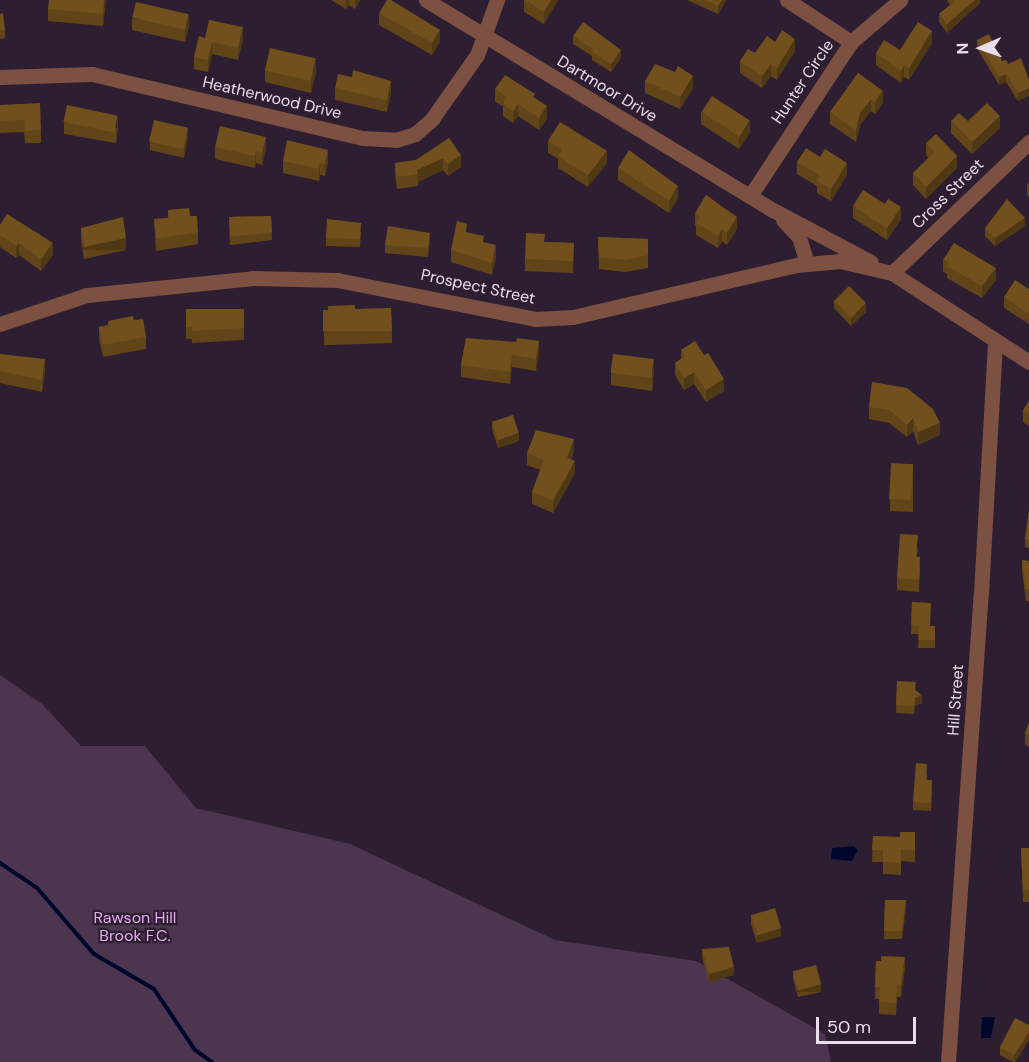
<!DOCTYPE html>
<html>
<head>
<meta charset="utf-8">
<style>
	body { margin:0 }
	#map { position:relative; width:1029px; height:1062px; overflow:hidden; background:#2e1e31; font-family:"DM Sans",sans-serif }
	div>[style] { position:absolute }
	.green>* { inset:0; background:#4c354f }
	.water>* { inset:0; background:#00072d }
	.stream>* { height:4px; margin:-2px; padding:0 2px; transform-origin:2px; border-radius:2px; background:#00072d }
	.minor>* { height:15px; margin:-7.5px; padding:0 7.5px; transform-origin:7.5px; border-radius:7.5px; background:#7c5141 }
	.tertiary>* { height:15px; margin:-7.5px; padding:0 7.5px; transform-origin:7.5px; border-radius:7.5px; background:#7c5141 }
	.wall>* { inset:0; background:#614519; transform-origin:0 0 }
	.shaded-wall>* { inset:0; background:#4f3814; transform-origin:0 0 }
	.building>* { inset:0; background:#71501d; transform-origin:0 0 }
	span { translate:-50% -50%; white-space:nowrap; text-align:center; line-height:1.15; -webkit-text-stroke:4.5px #2e1e31; paint-order:stroke }
	.street-label { font-size:16px; color:#e9deeb }
	.park-label { font-size:16px; color:#e5acee }
	.north { position:absolute; left:951px; top:18px; width:60px; height:60px; -webkit-text-stroke:4px #2e1e31; paint-order:stroke; rotate:268deg; font-size:16px; font-weight:700; line-height:24px; text-align:center; color:#e9deeb }
	.north::after { content:''; display:block; margin:auto; width:21px; height:27px; background:#e9deeb; clip-path:polygon(50% 0,100% 100%,50% 72%,0 100%) }
	.scale { position:absolute; left:816px; top:1017px; width:100px; height:27px; box-sizing:border-box; border:3px solid #e9deeb; border-top:0; padding-left:8px; font-size:18px; line-height:21px; white-space:nowrap; color:#e9deeb; -webkit-text-stroke:4px #2e1e31; paint-order:stroke }
</style>
</head>
<body>
<div id="map">
	<div class="green">
		<div style="clip-path:polygon(0 675px,42px 704px,81px 746px,145px 746px,196px 808px,350px 844px,555px 940px,696px 961px,825px 1034px,831px 1062px,0 1062px)"></div>
	</div>
	<div class="water">
		<div style="clip-path:polygon(854px 846px,858px 850px,852px 861px,831px 859px,832px 848px)"></div>
		<div style="clip-path:polygon(982px 1017px,995px 1017px,991px 1038px,981px 1038px)"></div>
	</div>
	<div class="stream">
		<div style="left:0;top:863px;width:45px;rotate:34deg"></div>
		<div style="left:37px;top:888px;width:87px;rotate:49.2deg"></div>
		<div style="left:94px;top:954px;width:69px;rotate:30.3deg"></div>
		<div style="left:154px;top:989px;width:73px;rotate:56.1deg"></div>
		<div style="left:195px;top:1050px;width:21px;rotate:35deg"></div>
	</div>
	<div class="minor">
		<div style="left:426px;top:0;width:401px;rotate:31.2deg"></div>
		<div style="left:769px;top:208px;width:115px;rotate:27.9deg"></div>
		<div style="left:787px;top:0;width:77px;rotate:33.3deg"></div>
		<div style="left:0;top:77px;width:92px;rotate:-1.9deg"></div>
		<div style="left:92px;top:74px;width:277px;rotate:13.3deg"></div>
		<div style="left:362px;top:138px;width:34px;rotate:3deg"></div>
		<div style="left:396px;top:140px;width:20px;rotate:-18deg"></div>
		<div style="left:415px;top:134px;width:23px;rotate:-41deg"></div>
		<div style="left:432px;top:119px;width:78px;rotate:-54.9deg"></div>
		<div style="left:477px;top:55px;width:59px;rotate:-70deg"></div>
		<div style="left:750px;top:196px;width:184px;rotate:-56.7deg"></div>
		<div style="left:851px;top:42px;width:65px;rotate:-40.6deg"></div>
		<div style="left:783px;top:220px;width:23px;rotate:47deg"></div>
		<div style="left:799px;top:237px;width:27px;rotate:73deg"></div>
		<div style="left:892px;top:273px;width:190px;rotate:-43.7deg"></div>
		<div style="left:0;top:324px;width:92px;rotate:-18.4deg"></div>
		<div style="left:87px;top:295px;width:167px;rotate:-5.8deg"></div>
		<div style="left:253px;top:278px;width:84px;rotate:1.4deg"></div>
		<div style="left:337px;top:280px;width:202px;rotate:11.1deg"></div>
		<div style="left:535px;top:319px;width:38px;rotate:-3deg"></div>
		<div style="left:573px;top:317px;width:230px;rotate:-13.1deg"></div>
		<div style="left:797px;top:265px;width:43px;rotate:-5.3deg"></div>
		<div style="left:840px;top:261px;width:53px;rotate:13deg"></div>
		<div style="left:892px;top:273px;width:123px;rotate:33deg"></div>
	</div>
	<div class="tertiary">
		<div style="left:948px;top:1062px;width:470px;rotate:-86deg"></div>
		<div style="left:981px;top:593px;width:253px;rotate:-86.8deg"></div>
		<div style="left:995px;top:340px;width:40px;rotate:32.9deg"></div>
	</div>
	<div class="wall">
		<div style="clip-path:polygon(106px 0,103px 26px,48px 21px,48px 9px)"></div>
		<div style="clip-path:polygon(331px 0,360px 0,355px 9px,349px 5px,346px 9px)"></div>
		<div style="clip-path:polygon(524px 0,558px 0,544px 24px,524px 12px)"></div>
		<div style="clip-path:polygon(687px 0,726px 0,726px 1px,718px 14px)"></div>
		<div style="clip-path:polygon(947px 0,980px 0,980px 3px,947px 33px,939px 22px,939px 14px,950px 5px)"></div>
		<div style="clip-path:polygon(379px 13px,440px 42px,432px 55px,379px 25px)"></div>
		<div style="clip-path:polygon(0 14px,5px 30px,5px 38px,0 39px)"></div>
		<div style="clip-path:polygon(132px 18px,189px 26px,185px 42px,132px 30px)"></div>
		<div style="clip-path:polygon(573px 36px,621px 58px,611px 72px,592px 60px,592px 56px,573px 44px)"></div>
		<div style="clip-path:polygon(205px 38px,243px 39px,238px 60px,212px 54px,208px 72px,194px 69px,194px 57px)"></div>
		<div style="clip-path:polygon(977px 40px,1002px 61px,1008px 64px,1029px 80px,1029px 96px,1018px 101px,1006px 82px,999px 85px,977px 48px)"></div>
		<div style="clip-path:polygon(775px 42px,795px 51px,777px 80px,771px 76px,762px 88px,740px 73px,740px 61px)"></div>
		<div style="clip-path:polygon(932px 43px,909px 80px,904px 77px,901px 83px,876px 65px,876px 53px,900px 50px)"></div>
		<div style="clip-path:polygon(265px 70px,316px 72px,311px 93px,265px 82px)"></div>
		<div style="clip-path:polygon(858px 73px,883px 103px,875px 114px,871px 111px,860px 125px,856px 142px,830px 124px,830px 112px)"></div>
		<div style="clip-path:polygon(645px 81px,693px 88px,680px 109px,645px 93px)"></div>
		<div style="clip-path:polygon(335px 88px,391px 93px,387px 112px,335px 100px)"></div>
		<div style="clip-path:polygon(495px 89px,535px 98px,547px 118px,539px 130px,518px 116px,513px 123px,503px 116px,503px 106px,495px 102px)"></div>
		<div style="clip-path:polygon(0 105px,41px 130px,41px 143px,25px 143px,24px 132px,0 133px)"></div>
		<div style="clip-path:polygon(701px 112px,750px 133px,739px 149px,701px 124px)"></div>
		<div style="clip-path:polygon(951px 121px,968px 121px,1000px 128px,972px 154px,951px 133px)"></div>
		<div style="clip-path:polygon(64px 122px,118px 128px,116px 143px,64px 134px)"></div>
		<div style="clip-path:polygon(188px 136px,184px 158px,150px 150px,150px 142px)"></div>
		<div style="clip-path:polygon(449px 138px,461px 167px,448px 176px,443px 170px,418px 182px,418px 186px,397px 189px,395px 175px,395px 163px,416px 160px)"></div>
		<div style="clip-path:polygon(548px 141px,607px 163px,588px 187px,558px 168px,558px 159px,548px 153px)"></div>
		<div style="clip-path:polygon(926px 143px,957px 168px,926px 199px,913px 185px,913px 173px,928px 158px,926px 155px)"></div>
		<div style="clip-path:polygon(215px 147px,266px 149px,262px 165px,256px 163px,255px 168px,215px 159px)"></div>
		<div style="clip-path:polygon(283px 161px,328px 162px,325px 176px,320px 175px,319px 181px,283px 173px)"></div>
		<div style="clip-path:polygon(797px 162px,847px 175px,831px 201px,817px 193px,817px 186px,797px 174px)"></div>
		<div style="clip-path:polygon(618px 168px,678px 198px,669px 213px,618px 180px)"></div>
		<div style="clip-path:polygon(1029px 182px,1029px 197px,1027px 195px,1027px 184px)"></div>
		<div style="clip-path:polygon(853px 206px,901px 219px,887px 240px,853px 218px)"></div>
		<div style="clip-path:polygon(168px 210px,190px 216px,198px 232px,198px 244px,156px 251px,154px 219px,168px 218px)"></div>
		<div style="clip-path:polygon(695px 213px,737px 229px,727px 245px,722px 241px,718px 248px,696px 235px,696px 226px,695px 225px)"></div>
		<div style="clip-path:polygon(271px 216px,272px 240px,230px 245px,229px 217px)"></div>
		<div style="clip-path:polygon(0 225px,53px 255px,41px 271px,19px 255px,16px 258px,0 247px)"></div>
		<div style="clip-path:polygon(1025px 226px,995px 246px,985px 236px,985px 228px)"></div>
		<div style="clip-path:polygon(81px 228px,126px 250px,84px 259px,81px 240px)"></div>
		<div style="clip-path:polygon(361px 231px,360px 247px,326px 246px,326px 238px)"></div>
		<div style="clip-path:polygon(467px 233px,484px 242px,496px 257px,492px 275px,451px 262px,451px 250px)"></div>
		<div style="clip-path:polygon(598px 237px,648px 239px,648px 268px,626px 272px,599px 269px)"></div>
		<div style="clip-path:polygon(430px 241px,428px 257px,385px 253px,385px 245px)"></div>
		<div style="clip-path:polygon(545px 242px,574px 243px,573px 273px,525px 271px,525px 259px)"></div>
		<div style="clip-path:polygon(943px 260px,996px 280px,982px 298px,947px 278px,947px 274px,943px 272px)"></div>
		<div style="clip-path:polygon(1029px 289px,1029px 324px,1004px 308px,1004px 297px)"></div>
		<div style="clip-path:polygon(834px 300px,866px 312px,851px 326px,834px 308px)"></div>
		<div style="left:391px;top:308px;width:35px;height:68px;rotate:88deg"></div>
		<div style="clip-path:polygon(186px 309px,244px 309px,244px 340px,192px 343px,192px 339px,186px 339px)"></div>
		<div style="clip-path:polygon(108px 321px,146px 337px,146px 349px,103px 357px,99px 339px,99px 327px,108px 325px)"></div>
		<div style="clip-path:polygon(466px 338px,539px 353px,536px 371px,512px 367px,510px 384px,461px 377px,461px 365px)"></div>
		<div style="clip-path:polygon(681px 350px,724px 391px,706px 402px,694px 384px,684px 390px,675px 375px,675px 363px,681px 359px)"></div>
		<div style="clip-path:polygon(0 354px,45px 372px,42px 392px,0 383px)"></div>
		<div style="clip-path:polygon(654px 371px,652px 391px,611px 385px,611px 373px)"></div>
		<div style="clip-path:polygon(872px 382px,940px 435px,918px 445px,913px 431px,907px 437px,889px 423px,869px 419px,869px 407px)"></div>
		<div style="clip-path:polygon(1029px 401px,1029px 426px,1023px 422px,1023px 410px)"></div>
		<div style="clip-path:polygon(492px 421px,519px 441px,498px 448px,492px 429px)"></div>
		<div style="clip-path:polygon(574px 451px,571px 460px,575px 473px,553px 513px,532px 504px,532px 492px,540px 470px,527px 465px,527px 453px)"></div>
		<div style="clip-path:polygon(913px 464px,913px 512px,890px 511px,890px 499px)"></div>
		<div style="clip-path:polygon(1029px 510px,1029px 548px,1025px 547px,1025px 539px)"></div>
		<div style="clip-path:polygon(918px 547px,917px 557px,920px 569px,919px 592px,897px 590px,897px 578px)"></div>
		<div style="clip-path:polygon(1022px 560px,1029px 561px,1029px 601px,1026px 601px,1022px 572px)"></div>
		<div style="clip-path:polygon(912px 602px,930px 626px,935px 626px,935px 648px,918px 648px,919px 634px,911px 634px)"></div>
		<div style="clip-path:polygon(897px 681px,916px 690px,922px 703px,915px 706px,914px 714px,896px 713px)"></div>
		<div style="clip-path:polygon(1029px 723px,1029px 747px,1025px 745px,1025px 733px)"></div>
		<div style="clip-path:polygon(927px 772px,927px 780px,932px 788px,931px 811px,913px 810px,913px 802px)"></div>
		<div style="clip-path:polygon(915px 832px,915px 862px,901px 861px,901px 875px,883px 874px,883px 862px,872px 862px,873px 836px,900px 837px)"></div>
		<div style="clip-path:polygon(1021px 848px,1029px 848px,1029px 902px,1023px 902px)"></div>
		<div style="clip-path:polygon(885px 900px,906px 908px,902px 939px,884px 939px)"></div>
		<div style="clip-path:polygon(751px 915px,781px 936px,757px 943px,751px 924px)"></div>
		<div style="clip-path:polygon(702px 949px,734px 975px,709px 982px,702px 957px)"></div>
		<div style="clip-path:polygon(876px 961px,905px 969px,901px 997px,897px 997px,896px 1015px,879px 1014px,879px 999px,875px 999px)"></div>
		<div style="clip-path:polygon(793px 971px,821px 992px,798px 997px,793px 979px)"></div>
		<div style="clip-path:polygon(1029px 1025px,1029px 1040px,1015px 1062px,1013px 1062px,1000px 1055px,1000px 1047px)"></div>
	</div>
	<div class="shaded-wall">
		<div style="clip-path:polygon(104px 0,106px 0,103px 26px,103px 14px)"></div>
		<div style="clip-path:polygon(346px 0,349px 0,349px 5px,346px 9px)"></div>
		<div style="clip-path:polygon(355px 0,360px 0,355px 9px)"></div>
		<div style="clip-path:polygon(551px 0,558px 0,544px 24px,544px 12px)"></div>
		<div style="clip-path:polygon(722px 0,726px 0,726px 1px,718px 14px,718px 6px)"></div>
		<div style="clip-path:polygon(975px 0,980px 0,980px 3px,947px 33px,947px 24px)"></div>
		<div style="clip-path:polygon(189px 14px,189px 26px,185px 42px,185px 30px)"></div>
		<div style="clip-path:polygon(243px 27px,243px 39px,238px 60px,238px 48px)"></div>
		<div style="clip-path:polygon(440px 30px,440px 42px,432px 55px,432px 43px)"></div>
		<div style="clip-path:polygon(932px 31px,932px 43px,909px 80px,909px 68px)"></div>
		<div style="clip-path:polygon(795px 39px,795px 51px,777px 80px,777px 68px)"></div>
		<div style="clip-path:polygon(212px 42px,212px 54px,208px 72px,208px 60px)"></div>
		<div style="clip-path:polygon(621px 50px,621px 58px,611px 72px,611px 64px)"></div>
		<div style="clip-path:polygon(316px 59px,316px 72px,311px 93px,311px 81px)"></div>
		<div style="clip-path:polygon(771px 64px,771px 76px,762px 88px,762px 76px)"></div>
		<div style="clip-path:polygon(904px 65px,904px 77px,901px 83px,901px 71px)"></div>
		<div style="clip-path:polygon(1006px 74px,1006px 82px,999px 85px,999px 77px)"></div>
		<div style="clip-path:polygon(693px 76px,693px 88px,680px 109px,680px 97px)"></div>
		<div style="clip-path:polygon(391px 81px,391px 93px,387px 112px,387px 100px)"></div>
		<div style="clip-path:polygon(1029px 88px,1029px 96px,1018px 101px,1018px 93px)"></div>
		<div style="clip-path:polygon(883px 91px,883px 103px,875px 114px,875px 102px)"></div>
		<div style="clip-path:polygon(871px 99px,871px 111px,860px 125px,856px 142px,856px 130px,860px 113px)"></div>
		<div style="clip-path:polygon(518px 104px,518px 116px,513px 123px,513px 111px)"></div>
		<div style="clip-path:polygon(547px 106px,547px 118px,539px 130px,539px 118px)"></div>
		<div style="clip-path:polygon(118px 116px,118px 128px,116px 143px,116px 131px)"></div>
		<div style="clip-path:polygon(1000px 116px,1000px 128px,972px 154px,972px 142px)"></div>
		<div style="clip-path:polygon(750px 121px,750px 133px,739px 149px,739px 137px)"></div>
		<div style="clip-path:polygon(188px 128px,188px 136px,184px 158px,184px 149px)"></div>
		<div style="clip-path:polygon(266px 137px,266px 149px,262px 165px,262px 153px)"></div>
		<div style="clip-path:polygon(328px 150px,328px 162px,325px 176px,325px 164px)"></div>
		<div style="clip-path:polygon(256px 151px,256px 163px,255px 168px,255px 156px)"></div>
		<div style="clip-path:polygon(607px 151px,607px 163px,588px 187px,588px 175px)"></div>
		<div style="clip-path:polygon(461px 155px,461px 167px,448px 176px,448px 164px)"></div>
		<div style="clip-path:polygon(957px 156px,957px 168px,926px 199px,926px 187px)"></div>
		<div style="clip-path:polygon(443px 158px,443px 170px,418px 182px,417px 170px)"></div>
		<div style="clip-path:polygon(320px 163px,320px 175px,319px 181px,319px 169px)"></div>
		<div style="clip-path:polygon(847px 163px,847px 175px,831px 201px,831px 189px)"></div>
		<div style="clip-path:polygon(678px 186px,678px 198px,669px 213px,669px 201px)"></div>
		<div style="clip-path:polygon(901px 207px,901px 219px,887px 240px,887px 228px)"></div>
		<div style="clip-path:polygon(737px 217px,737px 229px,727px 245px,727px 233px)"></div>
		<div style="clip-path:polygon(1025px 218px,1025px 226px,995px 246px,995px 238px)"></div>
		<div style="clip-path:polygon(722px 229px,722px 241px,718px 248px,718px 236px)"></div>
		<div style="clip-path:polygon(430px 233px,430px 241px,428px 257px,428px 248px)"></div>
		<div style="left:126px;top:238px;width:12px;height:43px;rotate:90deg"></div>
		<div style="clip-path:polygon(19px 243px,19px 255px,16px 258px,16px 246px)"></div>
		<div style="clip-path:polygon(53px 243px,53px 255px,41px 271px,41px 259px)"></div>
		<div style="clip-path:polygon(496px 245px,496px 257px,492px 275px,492px 263px)"></div>
		<div style="clip-path:polygon(996px 268px,996px 280px,982px 298px,982px 286px)"></div>
		<div style="clip-path:polygon(866px 303px,866px 312px,851px 326px,851px 318px)"></div>
		<div style="clip-path:polygon(539px 341px,539px 353px,536px 371px,536px 359px)"></div>
		<div style="clip-path:polygon(512px 355px,512px 367px,510px 384px,510px 372px)"></div>
		<div style="clip-path:polygon(45px 359px,45px 372px,42px 392px,42px 380px)"></div>
		<div style="clip-path:polygon(654px 359px,654px 371px,652px 391px,652px 379px)"></div>
		<div style="clip-path:polygon(694px 372px,694px 384px,684px 390px,684px 378px)"></div>
		<div style="clip-path:polygon(724px 379px,724px 391px,706px 402px,706px 390px)"></div>
		<div style="clip-path:polygon(913px 418px,913px 431px,907px 437px,907px 425px)"></div>
		<div style="clip-path:polygon(940px 423px,940px 435px,918px 445px,918px 432px)"></div>
		<div style="clip-path:polygon(519px 433px,519px 441px,498px 448px,498px 440px)"></div>
		<div style="clip-path:polygon(574px 439px,574px 451px,567px 470px,567px 458px)"></div>
		<div style="clip-path:polygon(575px 461px,575px 473px,553px 513px,553px 500px)"></div>
		<div style="clip-path:polygon(922px 695px,922px 703px,915px 706px,914px 714px,915px 698px)"></div>
		<div style="clip-path:polygon(906px 900px,906px 908px,902px 939px,902px 931px)"></div>
		<div style="clip-path:polygon(781px 928px,781px 936px,757px 943px,757px 935px)"></div>
		<div style="clip-path:polygon(905px 957px,905px 969px,901px 997px,901px 985px)"></div>
		<div style="clip-path:polygon(734px 967px,734px 975px,709px 982px,709px 974px)"></div>
		<div style="left:821px;top:984px;width:8px;height:24px;rotate:90deg"></div>
		<div style="clip-path:polygon(1029px 1032px,1029px 1040px,1014px 1062px,1014px 1055px)"></div>
	</div>
	<div class="building">
		<div style="clip-path:polygon(49px 0,104px 0,103px 14px,48px 9px)"></div>
		<div style="clip-path:polygon(387px 0,391px 0,440px 30px,432px 43px,379px 13px)"></div>
		<div style="clip-path:polygon(525px 0,551px 0,544px 12px)"></div>
		<div style="clip-path:polygon(705px 0,722px 0,718px 6px)"></div>
		<div style="clip-path:polygon(952px 0,975px 0,947px 24px,939px 14px,954px 2px)"></div>
		<div style="left:136px;top:2px;width:54px;height:16px;rotate:13deg"></div>
		<div style="clip-path:polygon(3px 13px,5px 30px,0 30px,0 14px)"></div>
		<div style="clip-path:polygon(209px 20px,243px 27px,238px 48px,212px 42px,208px 60px,194px 57px,199px 36px,205px 38px)"></div>
		<div style="clip-path:polygon(583px 22px,621px 50px,611px 64px,592px 52px,593px 49px,573px 36px)"></div>
		<div style="clip-path:polygon(918px 22px,932px 31px,909px 68px,904px 65px,901px 71px,876px 53px,884px 40px,900px 50px)"></div>
		<div style="clip-path:polygon(782px 30px,795px 39px,777px 68px,771px 64px,762px 76px,740px 61px,748px 49px,755px 53px,767px 36px,775px 42px)"></div>
		<div style="clip-path:polygon(989px 34px,1002px 61px,1006px 60px,1008px 64px,1021px 58px,1029px 80px,1029px 88px,1018px 93px,1006px 74px,999px 77px,977px 40px)"></div>
		<div style="left:270px;top:48px;width:47px;height:23px;rotate:13deg"></div>
		<div style="clip-path:polygon(655px 64px,675px 72px,678px 66px,693px 76px,680px 97px,645px 81px)"></div>
		<div style="clip-path:polygon(353px 70px,391px 81px,387px 100px,335px 88px,338px 74px,352px 77px)"></div>
		<div style="clip-path:polygon(858px 73px,883px 91px,875px 102px,871px 99px,860px 113px,856px 130px,830px 112px)"></div>
		<div style="clip-path:polygon(505px 75px,535px 94px,533px 97px,547px 106px,539px 118px,518px 104px,513px 111px,503px 104px,507px 97px,495px 89px)"></div>
		<div style="left:712px;top:96px;width:45px;height:19px;rotate:33deg"></div>
		<div style="clip-path:polygon(40px 103px,41px 130px,25px 131px,24px 120px,0 121px,0 105px)"></div>
		<div style="clip-path:polygon(987px 103px,1000px 116px,972px 142px,951px 121px,959px 113px,968px 121px)"></div>
		<div style="left:67px;top:105px;width:52px;height:17px;rotate:12deg"></div>
		<div style="left:154px;top:120px;width:35px;height:22px;rotate:13deg"></div>
		<div style="clip-path:polygon(560px 122px,607px 151px,588px 175px,558px 156px,562px 149px,548px 141px)"></div>
		<div style="clip-path:polygon(220px 126px,266px 137px,262px 153px,256px 151px,255px 156px,215px 147px)"></div>
		<div style="clip-path:polygon(936px 134px,957px 156px,926px 187px,913px 173px,935px 152px,926px 143px)"></div>
		<div style="clip-path:polygon(449px 138px,461px 155px,448px 164px,443px 158px,417px 170px,418px 174px,397px 177px,395px 163px,416px 160px)"></div>
		<div style="clip-path:polygon(287px 140px,328px 150px,325px 164px,320px 163px,319px 169px,283px 161px)"></div>
		<div style="clip-path:polygon(806px 148px,820px 157px,825px 149px,847px 163px,831px 189px,817px 181px,820px 176px,797px 162px)"></div>
		<div style="clip-path:polygon(629px 150px,678px 186px,669px 201px,618px 168px)"></div>
		<div style="clip-path:polygon(863px 190px,885px 204px,888px 199px,901px 207px,887px 228px,853px 206px)"></div>
		<div style="clip-path:polygon(706px 195px,737px 217px,727px 233px,722px 229px,718px 236px,696px 223px,700px 216px,695px 213px)"></div>
		<div style="clip-path:polygon(1007px 199px,1025px 218px,995px 238px,985px 228px)"></div>
		<div style="clip-path:polygon(189px 208px,190px 216px,197px 216px,198px 232px,156px 239px,154px 219px,169px 218px,168px 210px)"></div>
		<div style="clip-path:polygon(7px 214px,53px 243px,41px 259px,19px 243px,16px 246px,0 235px,0 225px)"></div>
		<div style="clip-path:polygon(271px 216px,272px 232px,230px 237px,229px 217px)"></div>
		<div style="clip-path:polygon(123px 217px,126px 238px,84px 247px,81px 228px)"></div>
		<div style="clip-path:polygon(327px 219px,361px 223px,360px 239px,326px 238px)"></div>
		<div style="clip-path:polygon(457px 221px,467px 224px,466px 232px,484px 236px,483px 242px,496px 245px,492px 263px,451px 250px)"></div>
		<div style="clip-path:polygon(388px 226px,430px 233px,428px 248px,385px 245px)"></div>
		<div style="clip-path:polygon(526px 233px,545px 234px,544px 242px,574px 243px,573px 261px,525px 259px)"></div>
		<div style="clip-path:polygon(598px 237px,648px 239px,648px 255px,626px 260px,599px 257px)"></div>
		<div style="clip-path:polygon(954px 243px,996px 268px,982px 286px,947px 266px,949px 263px,943px 260px)"></div>
		<div style="clip-path:polygon(1015px 280px,1029px 289px,1029px 314px,1004px 297px)"></div>
		<div style="left:849px;top:286px;width:24px;height:21px;rotate:45deg"></div>
		<div style="clip-path:polygon(355px 305px,355px 309px,391px 308px,392px 331px,323px 331px,323px 310px,328px 310px,328px 306px)"></div>
		<div style="clip-path:polygon(186px 309px,244px 309px,244px 328px,192px 331px,192px 327px,186px 327px)"></div>
		<div style="clip-path:polygon(133px 316px,134px 320px,143px 319px,146px 337px,103px 345px,99px 327px,109px 325px,108px 321px)"></div>
		<div style="clip-path:polygon(466px 338px,516px 342px,517px 338px,539px 341px,536px 359px,512px 355px,510px 372px,461px 365px)"></div>
		<div style="clip-path:polygon(695px 341px,704px 355px,708px 353px,724px 379px,706px 390px,694px 372px,684px 378px,675px 363px,685px 356px,681px 350px)"></div>
		<div style="clip-path:polygon(0 354px,45px 359px,42px 380px,0 371px)"></div>
		<div style="left:613px;top:354px;width:41px;height:19px;rotate:7deg"></div>
		<div style="clip-path:polygon(872px 382px,907px 388px,933px 409px,940px 423px,918px 432px,913px 418px,907px 425px,889px 410px,869px 407px)"></div>
		<div style="clip-path:polygon(1029px 401px,1029px 414px,1023px 410px)"></div>
		<div style="left:513px;top:415px;width:19px;height:22px;rotate:72deg"></div>
		<div style="clip-path:polygon(536px 430px,574px 439px,567px 458px,575px 461px,553px 500px,532px 492px,544px 460px,527px 453px)"></div>
		<div style="left:891px;top:463px;width:22px;height:36px;rotate:3deg"></div>
		<div style="clip-path:polygon(1029px 510px,1029px 539px,1025px 539px)"></div>
		<div style="clip-path:polygon(900px 534px,918px 535px,916px 557px,920px 557px,919px 580px,897px 578px)"></div>
		<div style="clip-path:polygon(1022px 560px,1029px 561px,1029px 589px,1026px 589px)"></div>
		<div style="clip-path:polygon(912px 602px,931px 603px,930px 626px,935px 626px,935px 640px,918px 640px,919px 626px,911px 625px)"></div>
		<div style="clip-path:polygon(897px 681px,916px 682px,915px 690px,922px 695px,915px 698px,914px 706px,896px 705px)"></div>
		<div style="clip-path:polygon(1029px 723px,1029px 735px,1025px 733px)"></div>
		<div style="clip-path:polygon(916px 763px,927px 764px,926px 780px,932px 780px,931px 803px,913px 802px)"></div>
		<div style="clip-path:polygon(900px 832px,915px 832px,915px 850px,901px 849px,901px 863px,883px 862px,883px 850px,872px 850px,873px 836px,900px 837px)"></div>
		<div style="clip-path:polygon(1021px 848px,1029px 848px,1029px 890px,1023px 890px)"></div>
		<div style="clip-path:polygon(885px 900px,906px 900px,902px 931px,884px 931px)"></div>
		<div style="left:775px;top:908px;width:21px;height:25px;rotate:73deg"></div>
		<div style="clip-path:polygon(729px 947px,734px 967px,709px 974px,702px 949px)"></div>
		<div style="clip-path:polygon(881px 956px,905px 957px,901px 985px,897px 985px,896px 1003px,879px 1002px,880px 987px,875px 987px,876px 961px,881px 961px)"></div>
		<div style="left:816px;top:965px;width:20px;height:24px;rotate:75deg"></div>
		<div style="clip-path:polygon(1015px 1018px,1029px 1025px,1029px 1032px,1014px 1055px,1000px 1047px)"></div>
	</div>
	<div class="street-label">
		<span style="left:803px;top:82px;rotate:-56deg">Hunter Circle</span>
		<span style="left:607px;top:89px;rotate:31deg">Dartmoor Drive</span>
		<span style="left:272px;top:98px;rotate:13deg">Heatherwood Drive</span>
		<span style="left:948px;top:194px;rotate:-44deg">Cross Street</span>
		<span style="left:478px;top:287px;rotate:12deg">Prospect Street</span>
		<span style="left:956px;top:700px;rotate:-86deg">Hill Street</span>
	</div>
	<div class="park-label">
		<span style="left:135px;top:927px">Rawson Hill<br>Brook F.C.</span>
	</div>
	<div class="north">N</div>
	<div class="scale">50 m</div>
</div>
</body>
</html>
